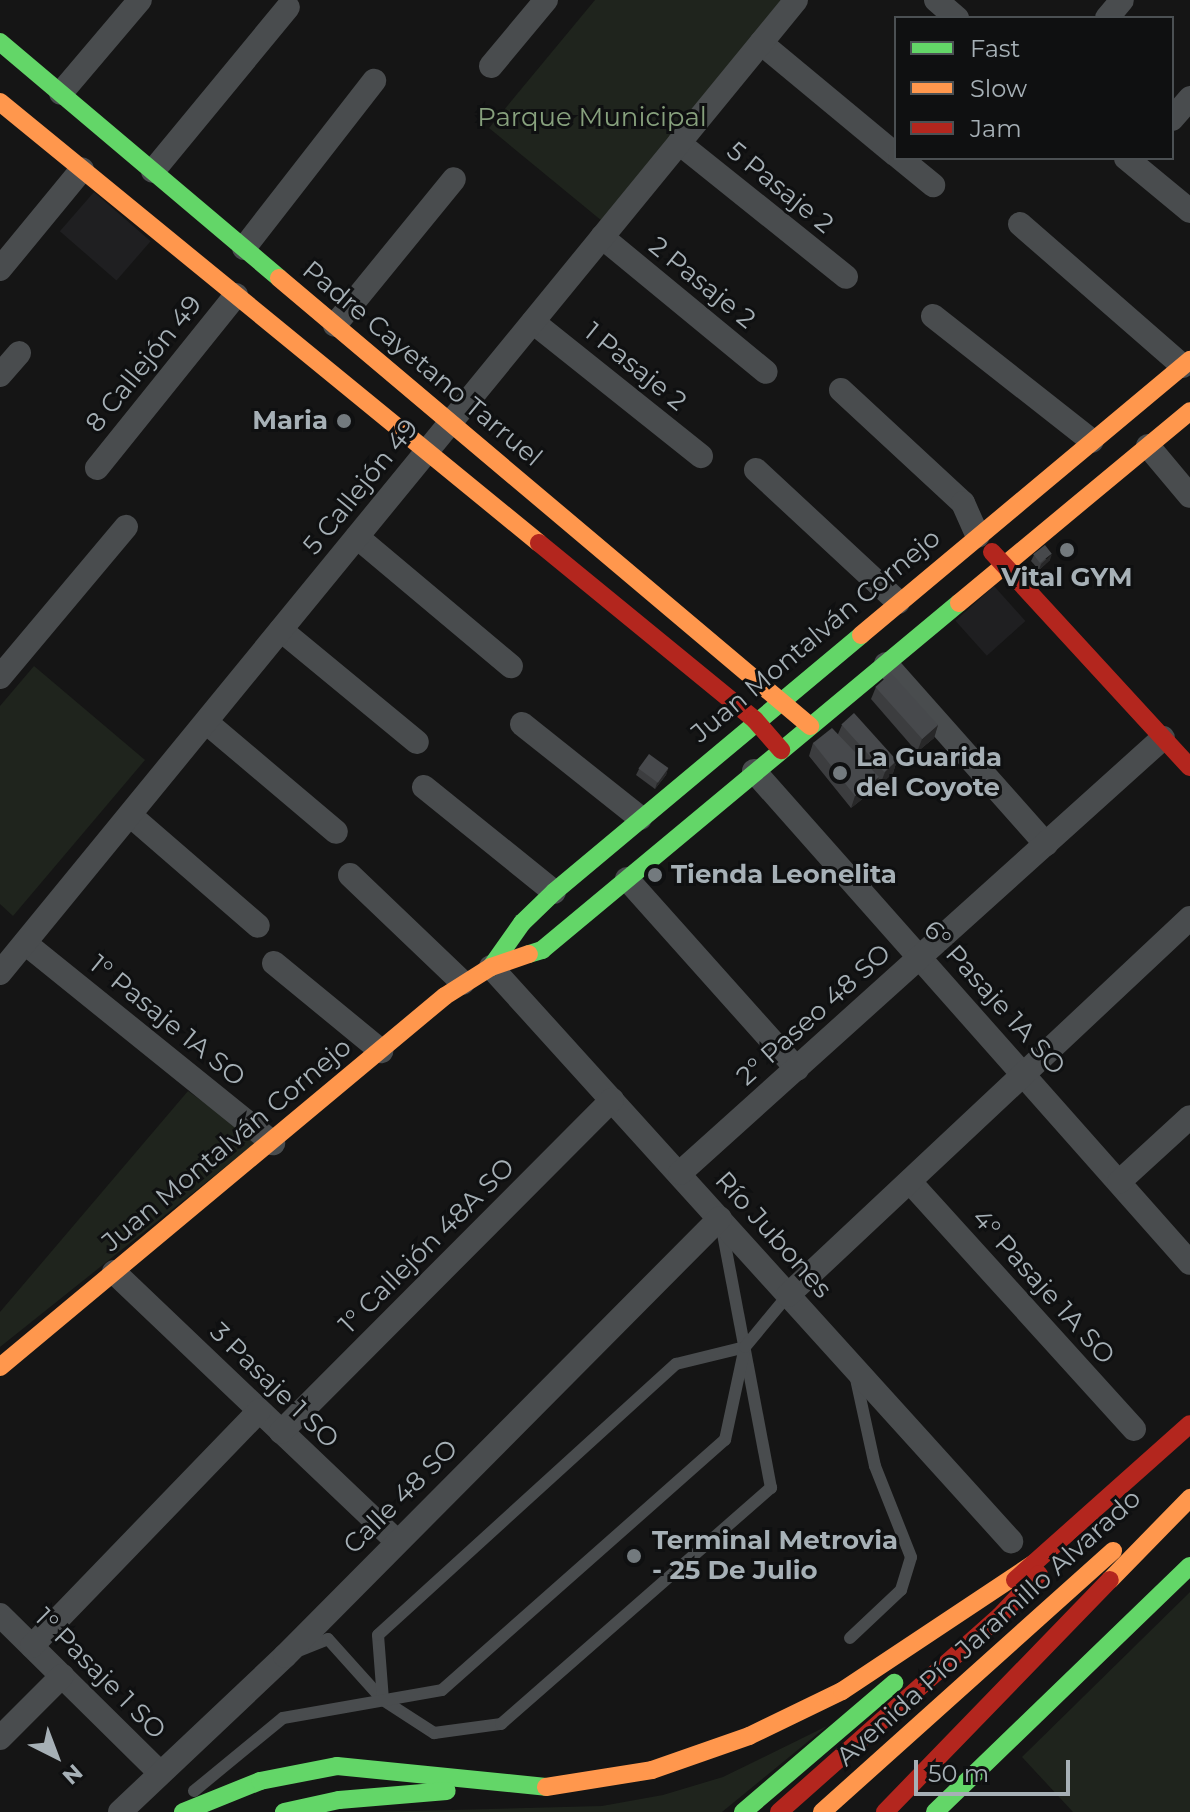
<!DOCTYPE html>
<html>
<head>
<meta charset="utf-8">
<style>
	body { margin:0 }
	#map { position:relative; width:1190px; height:1812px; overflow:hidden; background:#151515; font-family:Montserrat,sans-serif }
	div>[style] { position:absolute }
	.built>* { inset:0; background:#1f1f21; transform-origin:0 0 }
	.green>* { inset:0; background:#1f241d }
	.lane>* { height:12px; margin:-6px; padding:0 6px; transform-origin:6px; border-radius:6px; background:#494c4e }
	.street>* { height:24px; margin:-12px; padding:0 12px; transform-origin:12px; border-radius:12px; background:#494c4e }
	.fast>* { height:18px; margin:-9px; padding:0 9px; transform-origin:9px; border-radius:9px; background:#63d668 }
	.slow>* { height:18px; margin:-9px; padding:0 9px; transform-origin:9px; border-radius:9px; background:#ff974d }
	.jam>* { height:18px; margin:-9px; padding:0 9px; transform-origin:9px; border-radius:9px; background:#b3261e }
	.wall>* { inset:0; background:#3c3d3f }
	.shaded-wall>* { inset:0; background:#282829 }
	.building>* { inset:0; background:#47494c; transform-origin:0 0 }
	.dots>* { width:22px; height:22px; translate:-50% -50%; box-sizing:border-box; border:4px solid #0f1011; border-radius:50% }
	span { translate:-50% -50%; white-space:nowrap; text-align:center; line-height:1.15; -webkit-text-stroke:6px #0f1011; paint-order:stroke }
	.park-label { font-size:26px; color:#87a17d }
	.street-label { font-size:26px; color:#a6b0b6 }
	.poi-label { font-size:26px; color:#a6b0b6; font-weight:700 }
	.right { translate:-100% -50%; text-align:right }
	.left { translate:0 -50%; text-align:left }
	.legend { position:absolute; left:894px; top:16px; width:280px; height:144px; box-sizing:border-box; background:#0f1011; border:2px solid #4b5053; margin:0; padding:10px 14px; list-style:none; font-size:24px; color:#a6b0b6 }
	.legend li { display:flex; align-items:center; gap:16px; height:40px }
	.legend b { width:40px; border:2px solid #4b5053 }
	.north { position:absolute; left:16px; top:1716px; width:80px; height:80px; -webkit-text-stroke:6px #0f1011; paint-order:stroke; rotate:138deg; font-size:22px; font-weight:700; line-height:32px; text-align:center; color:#a6b0b6 }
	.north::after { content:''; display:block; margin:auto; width:28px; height:36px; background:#a6b0b6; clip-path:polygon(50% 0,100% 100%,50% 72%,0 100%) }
	.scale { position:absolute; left:914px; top:1760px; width:156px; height:36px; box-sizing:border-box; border:4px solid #a6b0b6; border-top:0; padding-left:10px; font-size:24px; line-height:28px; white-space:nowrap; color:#a6b0b6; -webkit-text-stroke:6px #0f1011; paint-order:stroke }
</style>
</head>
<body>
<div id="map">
	<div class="built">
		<div style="left:94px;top:192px;width:75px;height:52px;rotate:41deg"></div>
		<div style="left:994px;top:586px;width:47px;height:52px;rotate:48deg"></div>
	</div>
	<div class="green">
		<div style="clip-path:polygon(595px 0,784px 0,602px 221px,489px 128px)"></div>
		<div style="clip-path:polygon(34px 666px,145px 760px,13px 916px,0 904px,0 706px)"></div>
		<div style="clip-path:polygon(188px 1091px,258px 1141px,0 1347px,0 1312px)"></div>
		<div style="clip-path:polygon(1190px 1592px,1190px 1812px,1073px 1812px,1022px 1757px)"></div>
		<div style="clip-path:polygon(827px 1726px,722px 1812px,371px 1812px,602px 1806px,663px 1795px,723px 1777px)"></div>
	</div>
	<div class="lane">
		<div style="left:850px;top:1638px;width:70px;rotate:-43.3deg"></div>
		<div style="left:901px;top:1590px;width:34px;rotate:-73deg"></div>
		<div style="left:911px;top:1557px;width:98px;rotate:-111.6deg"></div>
		<div style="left:875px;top:1466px;width:94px;rotate:-102.3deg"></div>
		<div style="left:301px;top:1650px;width:29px;rotate:-22deg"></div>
		<div style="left:328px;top:1639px;width:82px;rotate:48deg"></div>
		<div style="left:383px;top:1700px;width:61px;rotate:32.9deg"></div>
		<div style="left:434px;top:1733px;width:68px;rotate:-7.7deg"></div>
		<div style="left:501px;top:1724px;width:359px;rotate:-41.2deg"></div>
		<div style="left:771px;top:1488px;width:264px;rotate:-100.7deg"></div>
		<div style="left:383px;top:1700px;width:65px;rotate:-94.4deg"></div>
		<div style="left:378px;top:1635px;width:403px;rotate:-42.3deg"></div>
		<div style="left:676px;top:1364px;width:71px;rotate:-13.8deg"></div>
		<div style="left:194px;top:1791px;width:115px;rotate:-39.4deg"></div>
		<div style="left:283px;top:1718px;width:161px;rotate:-10deg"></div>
		<div style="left:442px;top:1690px;width:378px;rotate:-41.5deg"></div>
		<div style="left:725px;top:1440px;width:95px;rotate:-77.9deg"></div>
		<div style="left:745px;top:1347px;width:67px;rotate:-50.4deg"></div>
	</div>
	<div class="street">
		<div style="left:936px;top:0;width:28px;rotate:41deg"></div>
		<div style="left:1107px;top:18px;width:23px;rotate:-50deg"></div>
		<div style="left:761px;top:43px;width:175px;rotate:39.7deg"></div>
		<div style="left:491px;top:66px;width:86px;rotate:-50.2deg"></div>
		<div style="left:61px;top:93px;width:122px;rotate:-49.7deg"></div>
		<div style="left:1172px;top:119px;width:28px;rotate:-49deg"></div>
		<div style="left:679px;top:143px;width:214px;rotate:38.7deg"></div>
		<div style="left:900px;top:158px;width:43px;rotate:39.3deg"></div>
		<div style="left:1126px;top:158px;width:83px;rotate:39.6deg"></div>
		<div style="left:153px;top:171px;width:212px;rotate:-50.5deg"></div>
		<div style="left:1020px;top:224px;width:216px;rotate:41.1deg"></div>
		<div style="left:602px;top:237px;width:212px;rotate:39.5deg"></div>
		<div style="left:244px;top:248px;width:212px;rotate:-52.1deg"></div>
		<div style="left:0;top:269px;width:129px;rotate:-50.6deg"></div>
		<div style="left:933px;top:316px;width:202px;rotate:38.2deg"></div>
		<div style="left:533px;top:322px;width:215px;rotate:38.6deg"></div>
		<div style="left:335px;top:325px;width:188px;rotate:-50.8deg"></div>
		<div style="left:0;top:375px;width:29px;rotate:-49deg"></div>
		<div style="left:841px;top:390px;width:166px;rotate:42.8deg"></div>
		<div style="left:963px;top:503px;width:36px;rotate:66deg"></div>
		<div style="left:1148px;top:446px;width:65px;rotate:50deg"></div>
		<div style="left:97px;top:468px;width:222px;rotate:-51.2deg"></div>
		<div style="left:756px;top:470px;width:194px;rotate:42.9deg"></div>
		<div style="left:357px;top:537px;width:201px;rotate:40deg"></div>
		<div style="left:281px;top:630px;width:176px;rotate:39.5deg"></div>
		<div style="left:886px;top:664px;width:241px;rotate:48.4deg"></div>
		<div style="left:0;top:677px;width:196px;rotate:-50deg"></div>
		<div style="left:206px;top:722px;width:170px;rotate:40.2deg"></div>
		<div style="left:522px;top:724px;width:151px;rotate:38.5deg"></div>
		<div style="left:754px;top:771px;width:657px;rotate:48.45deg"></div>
		<div style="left:424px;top:787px;width:167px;rotate:38.9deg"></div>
		<div style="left:130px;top:815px;width:169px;rotate:40.9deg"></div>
		<div style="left:350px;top:875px;width:156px;rotate:43.7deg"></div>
		<div style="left:627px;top:879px;width:255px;rotate:48.2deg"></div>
		<div style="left:25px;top:943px;width:319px;rotate:38.9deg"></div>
		<div style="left:274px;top:963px;width:139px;rotate:39.4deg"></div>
		<div style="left:491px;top:967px;width:775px;rotate:47.83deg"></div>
		<div style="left:0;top:973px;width:1257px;rotate:-50.71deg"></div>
		<div style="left:680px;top:1173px;width:650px;rotate:-42.01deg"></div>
		<div style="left:1119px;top:1182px;width:96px;rotate:-42.5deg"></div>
		<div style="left:911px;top:1183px;width:332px;rotate:47.8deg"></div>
		<div style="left:114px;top:1272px;width:390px;rotate:43.6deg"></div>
		<div style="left:788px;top:1295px;width:551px;rotate:-43.16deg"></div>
		<div style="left:281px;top:1432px;width:469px;rotate:-45.1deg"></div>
		<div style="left:0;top:1615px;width:225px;rotate:44.6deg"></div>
		<div style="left:32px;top:1646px;width:327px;rotate:-46deg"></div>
		<div style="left:0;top:1738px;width:88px;rotate:-45deg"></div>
		<div style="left:120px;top:1812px;width:227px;rotate:-43.4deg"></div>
		<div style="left:285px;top:1656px;width:617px;rotate:-45.2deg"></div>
	</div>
	<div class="fast">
		<div style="left:0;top:42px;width:365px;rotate:40.2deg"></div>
		<div style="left:529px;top:954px;width:14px;rotate:-17deg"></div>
		<div style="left:542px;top:950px;width:542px;rotate:-39.77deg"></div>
		<div style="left:491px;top:967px;width:54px;rotate:-54.8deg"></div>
		<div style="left:522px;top:923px;width:45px;rotate:-44.1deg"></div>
		<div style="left:554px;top:892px;width:400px;rotate:-39.9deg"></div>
		<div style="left:183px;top:1812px;width:83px;rotate:-21.9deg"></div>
		<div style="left:260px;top:1781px;width:78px;rotate:-11deg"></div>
		<div style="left:337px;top:1766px;width:210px;rotate:5.7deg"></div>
		<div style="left:284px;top:1812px;width:56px;rotate:-12.3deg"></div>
		<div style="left:339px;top:1800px;width:108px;rotate:-4.8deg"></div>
		<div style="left:743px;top:1812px;width:199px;rotate:-40.5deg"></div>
		<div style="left:935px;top:1812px;width:354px;rotate:-44deg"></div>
	</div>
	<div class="slow">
		<div style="left:0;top:102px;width:696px;rotate:39.29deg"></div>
		<div style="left:279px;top:278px;width:695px;rotate:40.15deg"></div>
		<div style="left:959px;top:603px;width:300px;rotate:-39.7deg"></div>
		<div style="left:861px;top:635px;width:429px;rotate:-39.9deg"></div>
		<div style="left:0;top:1367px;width:579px;rotate:-39.82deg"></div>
		<div style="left:445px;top:996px;width:54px;rotate:-32.2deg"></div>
		<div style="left:491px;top:967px;width:40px;rotate:-18.9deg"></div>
		<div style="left:1110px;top:1580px;width:115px;rotate:-45.7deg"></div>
		<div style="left:546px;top:1787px;width:107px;rotate:-9.1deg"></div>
		<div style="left:652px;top:1770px;width:103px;rotate:-19.3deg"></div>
		<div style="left:749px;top:1736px;width:103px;rotate:-25.8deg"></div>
		<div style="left:842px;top:1691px;width:232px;rotate:-33.6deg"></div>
		<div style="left:822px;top:1812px;width:391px;rotate:-41.9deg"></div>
	</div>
	<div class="jam">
		<div style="left:539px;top:543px;width:279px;rotate:39.3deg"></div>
		<div style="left:755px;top:720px;width:40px;rotate:49deg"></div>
		<div style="left:992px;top:552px;width:292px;rotate:47.4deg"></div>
		<div style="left:1015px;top:1580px;width:234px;rotate:-41.7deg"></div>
		<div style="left:779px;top:1812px;width:295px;rotate:-41.6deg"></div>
		<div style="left:1000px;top:1616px;width:57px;rotate:-47.1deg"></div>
		<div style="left:885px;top:1812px;width:323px;rotate:-45.9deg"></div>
	</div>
	<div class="wall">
		<div style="clip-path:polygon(1034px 555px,1050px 560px,1039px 570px,1031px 561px)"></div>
		<div style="clip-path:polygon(876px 687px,938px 725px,934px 738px,917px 752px,871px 699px)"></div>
		<div style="clip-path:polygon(842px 725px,897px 760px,893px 773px,880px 785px,877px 782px,875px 789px,851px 808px,809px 756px,813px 743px,838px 734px)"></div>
		<div style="clip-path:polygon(668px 768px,666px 775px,655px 789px,636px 775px,639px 769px)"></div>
	</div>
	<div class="shaded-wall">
		<div style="clip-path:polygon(1052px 554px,1050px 560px,1039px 570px,1041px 564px)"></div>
		<div style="clip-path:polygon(938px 725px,934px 738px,917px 752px,922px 739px)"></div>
		<div style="clip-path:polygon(897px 760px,893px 773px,880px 785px,885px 772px)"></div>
		<div style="clip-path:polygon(668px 768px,666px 775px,655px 789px,657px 783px)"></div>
		<div style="clip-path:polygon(879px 777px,875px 789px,851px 808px,855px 796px)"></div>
	</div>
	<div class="building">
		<div style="left:1045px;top:545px;width:11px;height:15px;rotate:52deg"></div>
		<div style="left:891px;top:673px;width:70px;height:21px;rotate:48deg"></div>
		<div style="left:854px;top:713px;width:64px;height:17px;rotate:48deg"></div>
		<div style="clip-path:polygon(832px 728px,879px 777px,855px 796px,813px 743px)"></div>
		<div style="left:649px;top:754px;width:24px;height:18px;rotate:36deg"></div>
	</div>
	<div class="dots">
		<div style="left:344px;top:421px;background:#737a7e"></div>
		<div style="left:1067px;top:550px;background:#737a7e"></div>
		<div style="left:840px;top:773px;background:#737a7e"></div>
		<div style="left:655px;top:875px;background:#737a7e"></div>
		<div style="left:634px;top:1556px;background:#737a7e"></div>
	</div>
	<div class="park-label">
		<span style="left:592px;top:118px">Parque Municipal</span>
	</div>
	<div class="street-label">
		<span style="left:780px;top:188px;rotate:39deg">5 Pasaje 2</span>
		<span style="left:702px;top:283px;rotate:39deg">2 Pasaje 2</span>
		<span style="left:144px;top:364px;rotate:-51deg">8 Callejón 49</span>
		<span style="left:422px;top:364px;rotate:40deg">Padre Cayetano Tarruel</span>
		<span style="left:635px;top:367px;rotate:39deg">1 Pasaje 2</span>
		<span style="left:361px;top:487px;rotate:-51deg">5 Callejón 49</span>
		<span style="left:816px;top:636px;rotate:-40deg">Juan Montalván Cornejo</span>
		<span style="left:994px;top:998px;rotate:48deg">6° Pasaje 1A SO</span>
		<span style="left:814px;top:1015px;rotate:-42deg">2° Paseo 48 SO</span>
		<span style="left:167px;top:1021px;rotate:39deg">1° Pasaje 1A SO</span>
		<span style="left:227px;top:1145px;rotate:-40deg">Juan Montalván Cornejo</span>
		<span style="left:773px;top:1235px;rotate:48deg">Río Jubones</span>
		<span style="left:427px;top:1246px;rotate:-45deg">1° Callejón 48A SO</span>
		<span style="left:1043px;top:1287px;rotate:48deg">4° Pasaje 1A SO</span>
		<span style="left:274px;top:1386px;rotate:44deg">3 Pasaje 1 SO</span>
		<span style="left:401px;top:1497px;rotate:-45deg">Calle 48 SO</span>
		<span style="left:989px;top:1628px;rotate:-42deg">Avenida Pío Jaramillo Alvarado</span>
		<span style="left:100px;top:1674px;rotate:45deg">1° Pasaje 1 SO</span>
	</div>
	<div class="poi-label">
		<span class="right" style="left:328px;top:421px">Maria</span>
		<span style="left:1067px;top:578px">Vital GYM</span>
		<span class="left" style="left:856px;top:773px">La Guarida<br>del Coyote</span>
		<span class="left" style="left:671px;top:875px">Tienda Leonelita</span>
		<span class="left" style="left:652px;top:1556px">Terminal Metrovia<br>- 25 De Julio</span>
	</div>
	<ul class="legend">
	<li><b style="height:10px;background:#63d668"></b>Fast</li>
	<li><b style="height:10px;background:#ff974d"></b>Slow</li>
	<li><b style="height:10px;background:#b3261e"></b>Jam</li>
	</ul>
	<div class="north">N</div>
	<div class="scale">50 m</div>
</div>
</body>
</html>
